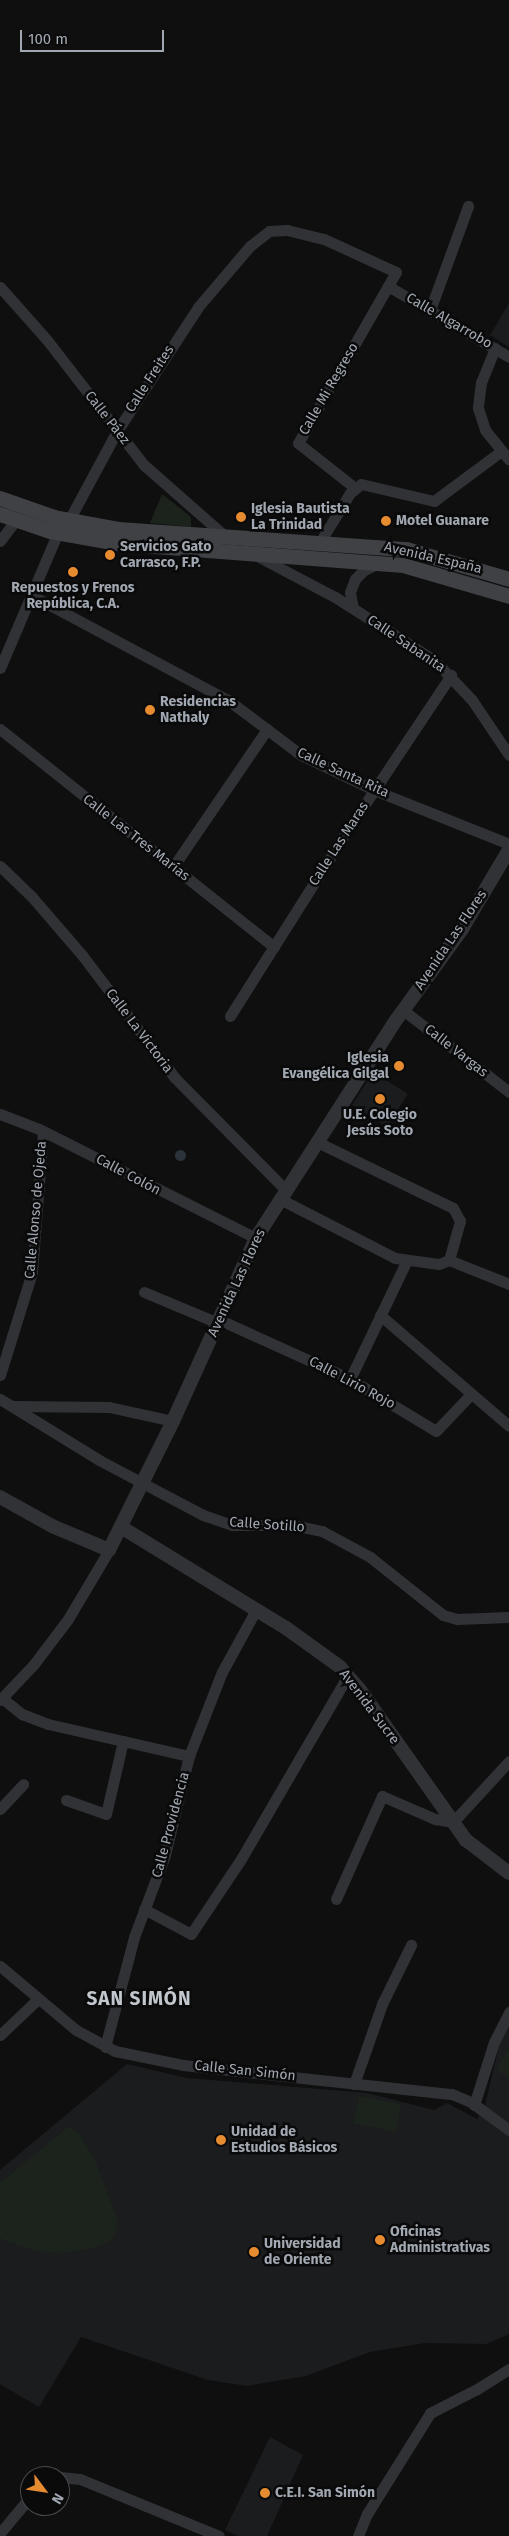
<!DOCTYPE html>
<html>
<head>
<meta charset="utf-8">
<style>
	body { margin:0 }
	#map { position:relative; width:509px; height:2536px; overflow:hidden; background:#0f0f10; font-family:"Fira Sans",sans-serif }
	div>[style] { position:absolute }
	.built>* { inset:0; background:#1b1c1d; transform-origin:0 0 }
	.green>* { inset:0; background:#1c231c; transform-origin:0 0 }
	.water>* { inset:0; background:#2a3438 }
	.round { border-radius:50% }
	.minor>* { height:11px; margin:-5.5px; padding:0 5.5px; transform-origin:5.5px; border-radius:5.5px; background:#303235 }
	.tertiary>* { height:14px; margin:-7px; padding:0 7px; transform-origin:7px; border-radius:7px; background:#303235 }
	.secondary>* { height:15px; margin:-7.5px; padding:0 7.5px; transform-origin:7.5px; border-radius:7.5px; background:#3f4145 }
	.dots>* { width:14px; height:14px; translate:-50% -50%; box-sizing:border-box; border:2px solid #0a0a0b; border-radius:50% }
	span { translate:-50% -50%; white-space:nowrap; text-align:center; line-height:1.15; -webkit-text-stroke:5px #0a0a0b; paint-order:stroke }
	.street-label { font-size:14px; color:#a1a8b1 }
	.poi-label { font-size:14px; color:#a1a8b1; font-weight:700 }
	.left { translate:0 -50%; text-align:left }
	.right { translate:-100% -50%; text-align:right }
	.district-label { font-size:19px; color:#c2c7cd; font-weight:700; letter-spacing:1px }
	.north { position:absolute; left:20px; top:2466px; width:50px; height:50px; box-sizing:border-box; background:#0a0a0b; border:1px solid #46494d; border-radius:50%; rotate:121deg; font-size:14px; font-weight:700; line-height:20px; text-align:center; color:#a1a8b1 }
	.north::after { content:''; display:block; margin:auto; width:18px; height:22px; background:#e78b31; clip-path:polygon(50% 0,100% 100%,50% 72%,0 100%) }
	.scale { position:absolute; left:20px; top:30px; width:144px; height:22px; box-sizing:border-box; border:2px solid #a1a8b1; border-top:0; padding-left:6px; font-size:15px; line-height:18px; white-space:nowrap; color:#a1a8b1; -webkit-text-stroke:4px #0a0a0b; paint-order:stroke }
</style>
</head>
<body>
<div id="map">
	<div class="built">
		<div style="clip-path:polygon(509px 303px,509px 347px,490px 335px)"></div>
		<div style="left:373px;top:1072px;width:41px;height:39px;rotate:32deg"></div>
		<div style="clip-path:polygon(509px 2025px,509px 2334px,486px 2344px,425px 2343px,370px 2352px,306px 2376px,247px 2386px,208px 2380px,81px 2337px,39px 2407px,0 2384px,0 2170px,127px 2064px,187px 2078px,367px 2093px,434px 2110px,447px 2103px,477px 2119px,485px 2106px,501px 2037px)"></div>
		<div style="clip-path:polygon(270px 2437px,303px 2455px,267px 2536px,238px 2536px,225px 2530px)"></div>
	</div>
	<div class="green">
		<div style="clip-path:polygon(162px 494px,191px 517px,191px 527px,150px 523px)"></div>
		<div style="clip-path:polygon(509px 2048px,509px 2078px,496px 2070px)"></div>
		<div style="left:359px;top:2096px;width:43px;height:28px;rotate:11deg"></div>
		<div style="clip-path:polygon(69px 2126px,79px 2133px,96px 2162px,118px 2222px,115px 2235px,108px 2242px,90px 2249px,61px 2253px,37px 2251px,3px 2240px,0 2238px,0 2183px)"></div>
	</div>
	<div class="water">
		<div class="round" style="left:174.5px;top:1149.5px;width:11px;height:11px"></div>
	</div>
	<div class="minor">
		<div style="left:388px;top:286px;width:140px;rotate:30.4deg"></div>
		<div style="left:0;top:287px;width:71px;rotate:48.4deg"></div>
		<div style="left:47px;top:340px;width:158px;rotate:52.2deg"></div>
		<div style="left:144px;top:465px;width:109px;rotate:41.3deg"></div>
		<div style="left:430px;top:310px;width:111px;rotate:-69.9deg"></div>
		<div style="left:495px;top:348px;width:37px;rotate:112deg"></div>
		<div style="left:481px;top:382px;width:26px;rotate:97deg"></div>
		<div style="left:478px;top:408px;width:23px;rotate:72deg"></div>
		<div style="left:485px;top:430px;width:38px;rotate:51deg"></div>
		<div style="left:0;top:541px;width:26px;rotate:-53deg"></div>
		<div style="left:320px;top:542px;width:57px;rotate:-58.5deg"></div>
		<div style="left:350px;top:493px;width:14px;rotate:-39deg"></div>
		<div style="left:361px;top:484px;width:75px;rotate:13.1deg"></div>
		<div style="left:434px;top:501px;width:82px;rotate:-36.6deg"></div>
		<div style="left:259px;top:557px;width:86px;rotate:27.8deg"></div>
		<div style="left:335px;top:597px;width:117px;rotate:32.5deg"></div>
		<div style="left:434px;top:660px;width:55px;rotate:46.5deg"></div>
		<div style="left:472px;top:700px;width:66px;rotate:56.1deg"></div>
		<div style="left:31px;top:595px;width:223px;rotate:28.1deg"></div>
		<div style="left:228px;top:700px;width:91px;rotate:37deg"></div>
		<div style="left:301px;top:755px;width:81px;rotate:25.6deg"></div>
		<div style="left:374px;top:790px;width:145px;rotate:21.8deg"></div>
		<div style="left:353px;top:608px;width:16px;rotate:-101deg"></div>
		<div style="left:350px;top:592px;width:14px;rotate:-69deg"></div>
		<div style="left:355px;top:579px;width:13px;rotate:-45deg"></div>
		<div style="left:364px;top:570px;width:14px;rotate:-25deg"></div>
		<div style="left:0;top:668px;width:148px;rotate:-66.9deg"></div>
		<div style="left:58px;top:532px;width:16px;rotate:-47deg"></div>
		<div style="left:69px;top:520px;width:101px;rotate:-61.7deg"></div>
		<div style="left:117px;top:431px;width:148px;rotate:-56.8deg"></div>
		<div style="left:198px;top:307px;width:80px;rotate:-49.6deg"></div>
		<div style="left:250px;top:246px;width:24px;rotate:-38deg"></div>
		<div style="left:269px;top:231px;width:18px;rotate:-3deg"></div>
		<div style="left:287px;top:230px;width:38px;rotate:14deg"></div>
		<div style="left:324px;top:239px;width:79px;rotate:24.6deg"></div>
		<div style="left:396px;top:272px;width:197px;rotate:119.8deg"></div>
		<div style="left:298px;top:443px;width:73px;rotate:38.3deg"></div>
		<div style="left:0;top:729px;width:350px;rotate:38.5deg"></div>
		<div style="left:0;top:866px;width:45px;rotate:44.1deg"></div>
		<div style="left:32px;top:897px;width:77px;rotate:49.2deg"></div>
		<div style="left:82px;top:955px;width:154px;rotate:52.9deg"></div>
		<div style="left:175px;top:1078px;width:158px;rotate:45.3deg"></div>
		<div style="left:173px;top:867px;width:167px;rotate:-55.7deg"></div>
		<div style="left:403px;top:1010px;width:134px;rotate:37.7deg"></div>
		<div style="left:230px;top:1016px;width:212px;rotate:-57.7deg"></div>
		<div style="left:343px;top:837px;width:195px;rotate:-56.3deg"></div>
		<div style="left:0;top:1114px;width:42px;rotate:21deg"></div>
		<div style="left:39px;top:1129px;width:243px;rotate:26.7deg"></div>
		<div style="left:280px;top:1199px;width:129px;rotate:27.2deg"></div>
		<div style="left:395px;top:1258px;width:44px;rotate:7.8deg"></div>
		<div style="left:439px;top:1264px;width:11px;rotate:-22deg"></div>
		<div style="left:449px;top:1260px;width:41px;rotate:-74.2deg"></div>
		<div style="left:460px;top:1221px;width:15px;rotate:-118deg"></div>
		<div style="left:453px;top:1208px;width:151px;rotate:-154.1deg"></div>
		<div style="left:449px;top:1260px;width:65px;rotate:21.8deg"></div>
		<div style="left:144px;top:1292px;width:80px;rotate:22.7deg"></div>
		<div style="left:380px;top:1315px;width:170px;rotate:40.7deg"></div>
		<div style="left:220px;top:1320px;width:143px;rotate:24.4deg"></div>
		<div style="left:350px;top:1379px;width:100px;rotate:31.2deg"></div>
		<div style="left:436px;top:1431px;width:51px;rotate:-46.6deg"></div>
		<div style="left:0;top:1375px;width:108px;rotate:-72.7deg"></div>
		<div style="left:32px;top:1272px;width:141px;rotate:-85.5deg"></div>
		<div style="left:350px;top:1379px;width:132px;rotate:-64.4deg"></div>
		<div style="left:0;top:1399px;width:116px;rotate:31.6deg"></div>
		<div style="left:99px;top:1460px;width:118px;rotate:27.9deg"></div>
		<div style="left:203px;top:1515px;width:31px;rotate:19deg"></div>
		<div style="left:232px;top:1525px;width:61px"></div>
		<div style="left:293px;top:1525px;width:30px;rotate:12deg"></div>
		<div style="left:322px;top:1531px;width:55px;rotate:28.4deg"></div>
		<div style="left:370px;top:1557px;width:93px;rotate:38.5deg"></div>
		<div style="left:443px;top:1615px;width:15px;rotate:16deg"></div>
		<div style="left:457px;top:1619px;width:52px;rotate:-2.2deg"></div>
		<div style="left:12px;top:1406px;width:97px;rotate:0.6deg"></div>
		<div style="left:109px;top:1407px;width:66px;rotate:12.3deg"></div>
		<div style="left:2px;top:1698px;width:26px;rotate:39deg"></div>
		<div style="left:22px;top:1714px;width:28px;rotate:21deg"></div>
		<div style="left:48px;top:1724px;width:145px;rotate:12.8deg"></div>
		<div style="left:0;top:1700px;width:50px;rotate:-46.6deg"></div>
		<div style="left:34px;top:1664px;width:56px;rotate:-52.9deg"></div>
		<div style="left:68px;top:1619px;width:80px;rotate:-59.3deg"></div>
		<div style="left:66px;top:1800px;width:42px;rotate:19.3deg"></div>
		<div style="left:106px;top:1814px;width:75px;rotate:-76.9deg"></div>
		<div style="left:0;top:1809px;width:34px;rotate:-47deg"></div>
		<div style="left:336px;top:1899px;width:113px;rotate:-65.9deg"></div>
		<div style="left:382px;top:1796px;width:58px;rotate:23.5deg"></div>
		<div style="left:435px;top:1819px;width:18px;rotate:9deg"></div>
		<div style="left:453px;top:1822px;width:83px;rotate:-47.4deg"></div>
		<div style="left:144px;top:1909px;width:53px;rotate:28deg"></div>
		<div style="left:191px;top:1934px;width:90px;rotate:-56.3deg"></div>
		<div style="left:241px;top:1859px;width:213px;rotate:-59.8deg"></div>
		<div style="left:0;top:1966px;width:99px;rotate:40.1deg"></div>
		<div style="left:76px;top:2030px;width:44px;rotate:28.3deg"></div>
		<div style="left:115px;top:2051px;width:69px;rotate:11.6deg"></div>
		<div style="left:183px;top:2065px;width:271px;rotate:6.2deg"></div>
		<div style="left:452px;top:2094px;width:21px;rotate:23deg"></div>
		<div style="left:471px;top:2102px;width:47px;rotate:36.4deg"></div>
		<div style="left:0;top:2035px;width:52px;rotate:-43.5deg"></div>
		<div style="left:105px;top:2047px;width:114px;rotate:-75.2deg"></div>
		<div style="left:134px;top:1937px;width:88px;rotate:-69.3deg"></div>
		<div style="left:165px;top:1855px;width:102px;rotate:-76.4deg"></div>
		<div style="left:189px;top:1756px;width:90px;rotate:-68.6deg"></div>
		<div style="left:222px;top:1672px;width:71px;rotate:-61.3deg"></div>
		<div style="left:354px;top:2084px;width:85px;rotate:-70.7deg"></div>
		<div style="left:382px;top:2004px;width:66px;rotate:-63.8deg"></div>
		<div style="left:474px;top:2105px;width:66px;rotate:-72.4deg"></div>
		<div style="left:494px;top:2042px;width:34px;rotate:-63deg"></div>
		<div style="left:60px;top:2477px;width:20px;rotate:6deg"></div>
		<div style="left:80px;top:2479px;width:150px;rotate:22.3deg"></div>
		<div style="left:0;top:2533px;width:47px;rotate:-50.2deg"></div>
		<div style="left:358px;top:2536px;width:24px;rotate:-68deg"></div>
		<div style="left:367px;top:2514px;width:119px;rotate:-58deg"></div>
		<div style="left:430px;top:2413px;width:53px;rotate:-27.1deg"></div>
		<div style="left:477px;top:2389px;width:38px;rotate:-32deg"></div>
	</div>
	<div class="tertiary">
		<div style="left:0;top:1497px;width:60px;rotate:29.1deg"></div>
		<div style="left:52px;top:1526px;width:62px;rotate:22.8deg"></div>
		<div style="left:109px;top:1550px;width:144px;rotate:-63.6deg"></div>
		<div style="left:173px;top:1421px;width:201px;rotate:-65.6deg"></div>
		<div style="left:256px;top:1238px;width:255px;rotate:-57.3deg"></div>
		<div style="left:394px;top:1023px;width:116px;rotate:-54.1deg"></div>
		<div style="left:462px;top:929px;width:92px;rotate:-59.3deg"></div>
		<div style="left:121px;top:1527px;width:193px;rotate:31.5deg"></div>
		<div style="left:286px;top:1628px;width:67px;rotate:35.8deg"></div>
		<div style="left:340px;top:1667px;width:30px;rotate:49deg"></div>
		<div style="left:360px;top:1690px;width:184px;rotate:54.8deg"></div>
		<div style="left:466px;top:1840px;width:54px;rotate:37.5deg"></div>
	</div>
	<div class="secondary">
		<div style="left:0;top:498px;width:57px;rotate:19.4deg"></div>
		<div style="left:54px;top:517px;width:65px;rotate:10.6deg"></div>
		<div style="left:118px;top:529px;width:289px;rotate:4deg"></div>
		<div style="left:406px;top:549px;width:107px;rotate:16.2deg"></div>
		<div style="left:0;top:514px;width:53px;rotate:18.8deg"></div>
		<div style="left:50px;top:531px;width:67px;rotate:10.3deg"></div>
		<div style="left:116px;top:543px;width:288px;rotate:4.4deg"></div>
		<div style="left:403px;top:565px;width:110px;rotate:16.3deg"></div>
	</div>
	<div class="dots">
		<div style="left:241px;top:517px;background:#e78b31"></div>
		<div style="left:386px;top:521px;background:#e78b31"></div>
		<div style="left:110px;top:555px;background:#e78b31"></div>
		<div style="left:73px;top:572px;background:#e78b31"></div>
		<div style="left:150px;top:710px;background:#e78b31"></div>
		<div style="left:399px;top:1066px;background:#e78b31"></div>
		<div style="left:380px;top:1099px;background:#e78b31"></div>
		<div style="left:221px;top:2140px;background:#e78b31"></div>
		<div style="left:380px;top:2240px;background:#e78b31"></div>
		<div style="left:254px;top:2252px;background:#e78b31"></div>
		<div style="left:265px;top:2493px;background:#e78b31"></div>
	</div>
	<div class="street-label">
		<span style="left:449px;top:321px;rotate:30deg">Calle Algarrobo</span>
		<span style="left:150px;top:379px;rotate:-57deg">Calle Freites</span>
		<span style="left:329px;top:389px;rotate:-60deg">Calle Mi Regreso</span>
		<span style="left:107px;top:418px;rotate:52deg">Calle Páez</span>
		<span style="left:433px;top:558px;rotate:13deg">Avenida España</span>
		<span style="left:406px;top:644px;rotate:34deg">Calle Sabanita</span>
		<span style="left:343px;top:773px;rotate:25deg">Calle Santa Rita</span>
		<span style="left:136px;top:838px;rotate:38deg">Calle Las Tres Marías</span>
		<span style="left:339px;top:844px;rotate:-57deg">Calle Las Maras</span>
		<span style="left:451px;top:940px;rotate:-56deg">Avenida Las Flores</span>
		<span style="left:139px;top:1031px;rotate:53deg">Calle La Victoria</span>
		<span style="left:456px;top:1051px;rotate:38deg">Calle Vargas</span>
		<span style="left:128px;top:1175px;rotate:28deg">Calle Colón</span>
		<span style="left:36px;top:1210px;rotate:-85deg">Calle Alonso de Ojeda</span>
		<span style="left:237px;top:1283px;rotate:-65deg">Avenida Las Flores</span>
		<span style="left:352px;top:1383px;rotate:28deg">Calle Lirio Rojo</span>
		<span style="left:267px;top:1525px;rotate:4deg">Calle Sotillo</span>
		<span style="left:369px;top:1707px;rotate:53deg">Avenida Sucre</span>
		<span style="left:171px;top:1825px;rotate:-75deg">Calle Providencia</span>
		<span style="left:245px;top:2071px;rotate:6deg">Calle San Simón</span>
	</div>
	<div class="poi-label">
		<span class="left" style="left:251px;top:517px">Iglesia Bautista<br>La Trinidad</span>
		<span class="left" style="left:396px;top:521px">Motel Guanare</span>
		<span class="left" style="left:120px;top:555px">Servicios Gato<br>Carrasco, F.P.</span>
		<span style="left:73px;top:596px">Repuestos y Frenos<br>República, C.A.</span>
		<span class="left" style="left:160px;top:710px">Residencias<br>Nathaly</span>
		<span class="right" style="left:389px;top:1066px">Iglesia<br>Evangélica Gilgal</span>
		<span style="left:380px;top:1123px">U.E. Colegio<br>Jesús Soto</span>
		<span class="left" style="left:231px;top:2140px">Unidad de<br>Estudios Básicos</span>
		<span class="left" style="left:390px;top:2240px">Oficinas<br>Administrativas</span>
		<span class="left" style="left:264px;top:2252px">Universidad<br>de Oriente</span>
		<span class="left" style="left:275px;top:2493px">C.E.I. San Simón</span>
	</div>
	<div class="district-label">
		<span style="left:139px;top:1999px">SAN SIMÓN</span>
	</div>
	<div class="north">N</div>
	<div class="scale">100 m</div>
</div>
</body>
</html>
